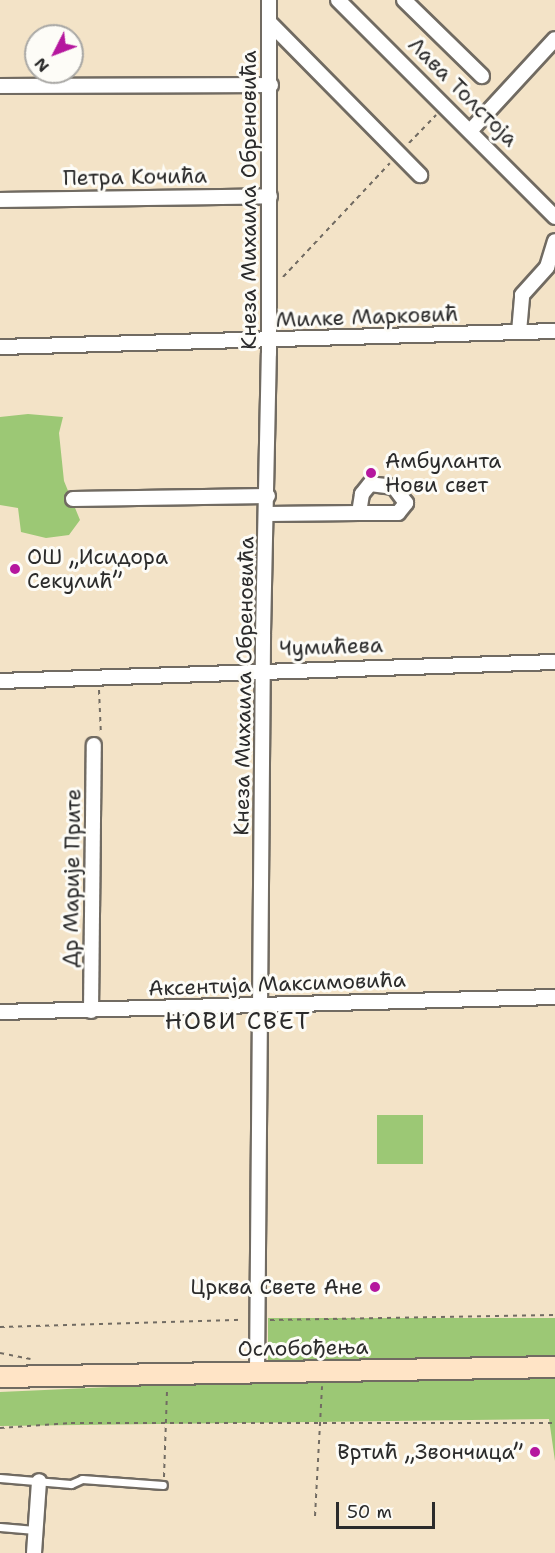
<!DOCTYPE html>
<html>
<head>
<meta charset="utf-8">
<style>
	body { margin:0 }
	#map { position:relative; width:555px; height:1553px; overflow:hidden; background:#f3e3c7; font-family:"Shantell Sans",sans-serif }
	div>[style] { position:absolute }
	.green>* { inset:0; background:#9cc875; transform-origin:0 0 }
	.path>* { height:2px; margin-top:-1px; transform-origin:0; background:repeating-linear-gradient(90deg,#716b62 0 4.5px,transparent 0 9px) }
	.roads { filter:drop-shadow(2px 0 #716b62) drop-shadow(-2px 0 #716b62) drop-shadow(0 2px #716b62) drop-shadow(0 -2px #716b62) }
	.lane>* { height:7px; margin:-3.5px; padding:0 3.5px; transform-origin:3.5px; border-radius:3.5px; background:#fff }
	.street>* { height:14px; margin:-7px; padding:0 7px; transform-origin:7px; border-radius:7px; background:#fff }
	.secondary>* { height:20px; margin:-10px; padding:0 10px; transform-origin:10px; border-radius:10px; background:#ffe4c6 }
	.dots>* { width:16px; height:16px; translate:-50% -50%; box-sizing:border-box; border:3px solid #fdfcf7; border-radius:50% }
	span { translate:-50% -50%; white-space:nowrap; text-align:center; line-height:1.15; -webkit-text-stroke:6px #fdfcf7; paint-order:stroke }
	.street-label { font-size:21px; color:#2b2b2b }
	.poi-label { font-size:21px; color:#2b2b2b }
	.left { translate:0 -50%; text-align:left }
	.right { translate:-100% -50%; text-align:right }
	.quarter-label { font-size:24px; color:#2b2b2b; letter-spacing:1.5px }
	.north { position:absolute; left:24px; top:24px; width:60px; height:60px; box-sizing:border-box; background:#fdfcf7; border:2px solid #a9a8a5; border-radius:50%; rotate:228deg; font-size:16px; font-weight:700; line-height:24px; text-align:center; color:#2b2b2b }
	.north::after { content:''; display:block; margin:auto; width:21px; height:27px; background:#b5179e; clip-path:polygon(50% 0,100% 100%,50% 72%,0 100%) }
	.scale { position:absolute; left:336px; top:1502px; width:99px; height:27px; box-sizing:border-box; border:3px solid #2b2b2b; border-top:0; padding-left:8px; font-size:18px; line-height:21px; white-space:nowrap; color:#2b2b2b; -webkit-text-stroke:4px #fdfcf7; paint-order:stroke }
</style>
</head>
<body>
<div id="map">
	<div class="green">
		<div style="clip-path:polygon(28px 414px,63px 417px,59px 433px,64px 481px,80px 520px,69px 535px,46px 538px,21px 532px,18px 508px,0 505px,0 417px)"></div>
		<div style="left:377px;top:1115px;width:46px;height:49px"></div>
		<div style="left:555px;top:1318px;width:42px;height:287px;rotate:90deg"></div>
		<div style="clip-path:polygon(555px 1375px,555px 1461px,549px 1419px,0 1426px,0 1392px,178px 1384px)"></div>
	</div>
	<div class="path">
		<div style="left:409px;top:143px;width:39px;rotate:-46deg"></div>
		<div style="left:283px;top:277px;width:156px;rotate:-46.8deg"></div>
		<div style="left:99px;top:690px;width:45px;rotate:87.5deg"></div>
		<div style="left:270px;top:1320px;width:285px;rotate:-1deg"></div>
		<div style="left:0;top:1327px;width:243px;rotate:-1.7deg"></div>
		<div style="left:0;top:1353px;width:31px;rotate:11deg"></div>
		<div style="left:0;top:1428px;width:71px;rotate:-4deg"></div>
		<div style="left:71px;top:1423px;width:484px"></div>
		<div style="left:164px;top:1477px;width:88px;rotate:-88deg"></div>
		<div style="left:315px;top:1516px;width:130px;rotate:-86.9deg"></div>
	</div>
	<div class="roads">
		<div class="lane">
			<div style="left:0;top:1478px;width:71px;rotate:4.8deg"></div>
			<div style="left:71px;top:1484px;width:12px;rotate:-24deg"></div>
			<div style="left:82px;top:1479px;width:81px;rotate:4.2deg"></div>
			<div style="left:0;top:1527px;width:35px;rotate:5deg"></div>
		</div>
		<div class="street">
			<div style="left:338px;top:0;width:307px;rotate:45deg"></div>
			<div style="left:404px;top:0;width:109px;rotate:44.3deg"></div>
			<div style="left:270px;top:23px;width:214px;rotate:45.4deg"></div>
			<div style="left:0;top:86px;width:271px;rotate:-0.2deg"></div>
			<div style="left:472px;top:129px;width:122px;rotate:-47.3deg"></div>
			<div style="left:0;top:200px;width:270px;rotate:-0.8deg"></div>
			<div style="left:519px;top:332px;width:37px;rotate:-85deg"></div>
			<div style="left:522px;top:295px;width:38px;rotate:-48deg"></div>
			<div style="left:547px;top:267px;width:27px;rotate:-73deg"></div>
			<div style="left:0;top:347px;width:555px;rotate:-1.65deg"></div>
			<div style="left:73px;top:499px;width:195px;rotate:-0.9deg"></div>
			<div style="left:267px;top:514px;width:92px;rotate:-0.6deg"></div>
			<div style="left:359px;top:513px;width:39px"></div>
			<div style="left:398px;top:513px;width:13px;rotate:-51deg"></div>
			<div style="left:406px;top:503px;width:20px;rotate:-127deg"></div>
			<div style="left:394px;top:487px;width:24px;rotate:-173deg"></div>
			<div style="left:370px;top:484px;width:13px;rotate:129deg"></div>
			<div style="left:362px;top:494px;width:19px;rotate:99deg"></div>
			<div style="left:0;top:681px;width:555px;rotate:-1.96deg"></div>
			<div style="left:91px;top:1011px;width:266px;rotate:-89.4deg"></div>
			<div style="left:0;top:1012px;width:555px;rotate:-1.55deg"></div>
			<div style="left:257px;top:1373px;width:739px;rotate:-89.53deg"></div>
			<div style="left:263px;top:634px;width:281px;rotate:-88.8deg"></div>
			<div style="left:269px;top:353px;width:353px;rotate:-90deg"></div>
			<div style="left:34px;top:1553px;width:72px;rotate:-86deg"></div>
		</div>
		<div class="secondary">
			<div style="left:0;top:1377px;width:555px;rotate:-1.03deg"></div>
		</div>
	</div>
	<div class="dots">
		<div style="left:371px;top:473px;background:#b5179e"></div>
		<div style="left:15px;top:569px;background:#b5179e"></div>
		<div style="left:375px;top:1287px;background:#b5179e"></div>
		<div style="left:535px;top:1452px;background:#b5179e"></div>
	</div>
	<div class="street-label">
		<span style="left:463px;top:92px;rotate:45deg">Лава Толстоја</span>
		<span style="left:135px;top:177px;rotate:-1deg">Петра Кочића</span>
		<span style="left:249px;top:200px;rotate:-90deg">Кнеза Михаила Обреновића</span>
		<span style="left:367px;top:317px;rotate:-2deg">Милке Марковић</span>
		<span style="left:331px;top:647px;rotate:-2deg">Чумићева</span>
		<span style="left:244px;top:686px;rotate:-89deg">Кнеза Михаила Обреновића</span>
		<span style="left:72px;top:878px;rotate:-89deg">Др Марије Прите</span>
		<span style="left:277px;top:984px;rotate:-2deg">Аксентија Максимовића</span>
		<span style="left:303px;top:1348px;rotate:-1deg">Ослобођења</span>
	</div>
	<div class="poi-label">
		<span class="left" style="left:385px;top:473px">Амбуланта<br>Нови свет</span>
		<span class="left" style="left:27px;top:569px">ОШ „Исидора<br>Секулић”</span>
		<span class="right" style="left:363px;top:1287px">Црква Свете Ане</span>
		<span class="right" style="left:523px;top:1452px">Вртић „Звончица”</span>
	</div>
	<div class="quarter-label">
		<span style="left:238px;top:1022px">НОВИ СВЕТ</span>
	</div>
	<div class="north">N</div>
	<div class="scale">50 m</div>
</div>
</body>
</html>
